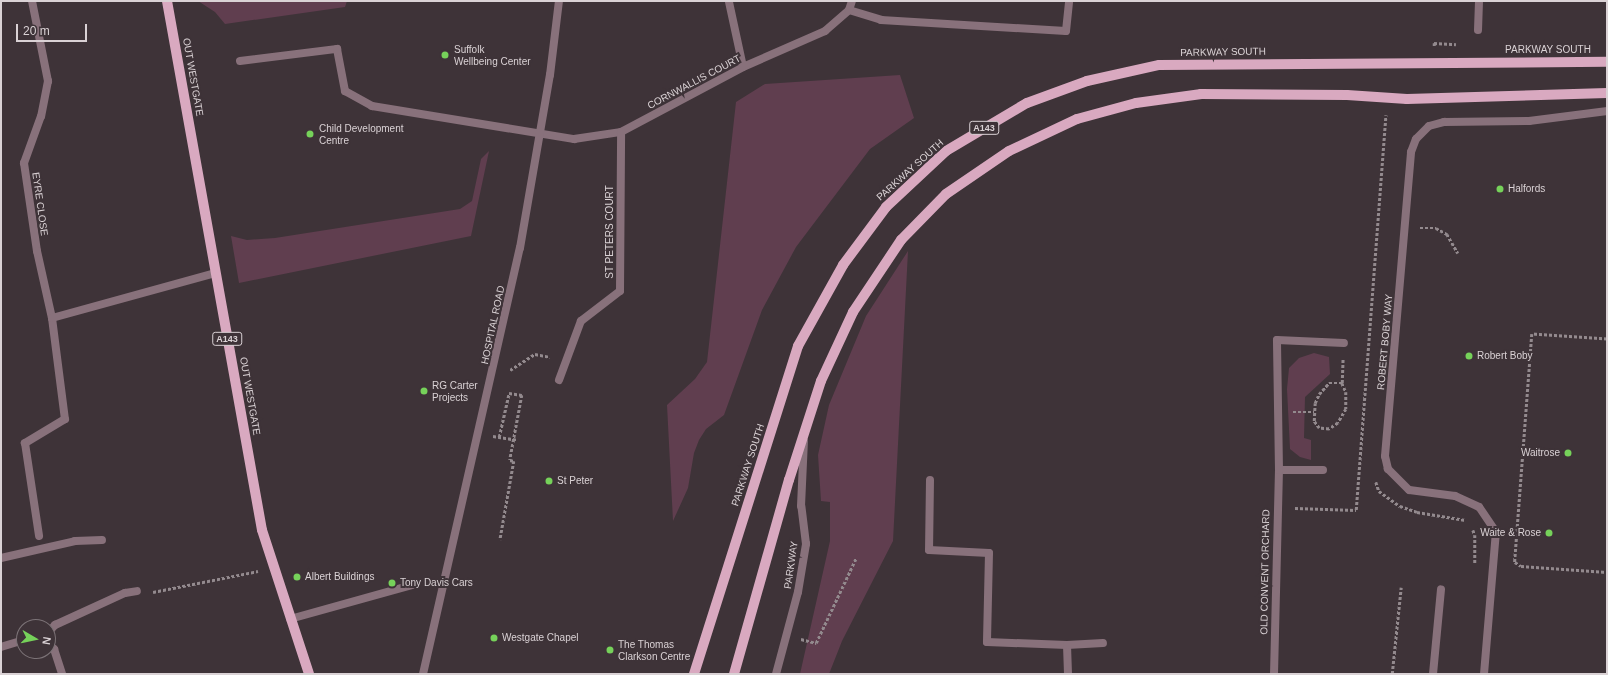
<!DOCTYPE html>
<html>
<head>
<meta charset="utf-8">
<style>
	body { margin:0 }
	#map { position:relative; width:1608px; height:675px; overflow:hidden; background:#3e3338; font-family:Helvetica,sans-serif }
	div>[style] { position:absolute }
	.green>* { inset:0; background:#603e4f }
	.path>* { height:2.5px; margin-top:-1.25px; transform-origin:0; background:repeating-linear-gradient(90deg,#938a8e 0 3px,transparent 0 5px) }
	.service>* { height:8px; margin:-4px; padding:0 4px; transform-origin:4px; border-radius:4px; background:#88717b }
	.minor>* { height:8px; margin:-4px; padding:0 4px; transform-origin:4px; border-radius:4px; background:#88717b }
	.primary>* { height:10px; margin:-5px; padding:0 5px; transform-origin:5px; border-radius:5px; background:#d9a9c0 }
	.dots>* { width:11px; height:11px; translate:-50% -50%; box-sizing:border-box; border:2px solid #3e3338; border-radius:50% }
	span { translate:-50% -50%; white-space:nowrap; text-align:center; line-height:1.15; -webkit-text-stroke:4px #3e3338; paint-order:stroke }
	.shield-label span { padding:1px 3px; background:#3e3338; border:1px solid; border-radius:3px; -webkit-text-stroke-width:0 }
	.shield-label { font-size:9px; color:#dad2d5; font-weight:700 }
	.poi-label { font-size:10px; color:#dad2d5 }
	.left { translate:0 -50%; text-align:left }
	.right { translate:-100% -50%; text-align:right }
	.street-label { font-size:10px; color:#dad2d5 }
	.frame { position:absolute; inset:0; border:2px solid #dad2d5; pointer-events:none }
	.north { position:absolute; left:16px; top:619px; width:40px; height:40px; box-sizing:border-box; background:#3e3338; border:1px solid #7c7377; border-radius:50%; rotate:99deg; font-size:11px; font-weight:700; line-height:16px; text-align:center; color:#dad2d5 }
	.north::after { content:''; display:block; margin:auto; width:14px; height:18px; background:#76d25a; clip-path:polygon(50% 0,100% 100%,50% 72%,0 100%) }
	.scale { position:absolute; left:16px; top:24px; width:71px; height:18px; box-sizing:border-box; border:2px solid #dad2d5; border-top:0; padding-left:5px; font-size:12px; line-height:14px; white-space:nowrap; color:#dad2d5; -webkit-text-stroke:3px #3e3338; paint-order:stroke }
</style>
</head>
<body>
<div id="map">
	<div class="green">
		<div style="clip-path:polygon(198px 1px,347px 1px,345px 7px,225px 24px,215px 12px)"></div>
		<div style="clip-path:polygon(900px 75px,914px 118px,870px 149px,796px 247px,762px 310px,724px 415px,706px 429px,699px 440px,694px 453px,688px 488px,673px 521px,667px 405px,695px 379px,707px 362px,736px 102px,765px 84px)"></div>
		<div style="clip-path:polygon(489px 151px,471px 236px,239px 283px,231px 236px,247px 240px,275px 238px,460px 209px,472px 201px,481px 159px)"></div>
		<div style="clip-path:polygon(908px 251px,893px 541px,842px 641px,829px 674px,800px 674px,830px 541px,830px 502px,821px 501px,818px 455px,829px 405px,866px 316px)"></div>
		<div style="clip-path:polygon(1314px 353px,1329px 357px,1330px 374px,1305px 397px,1304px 438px,1311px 440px,1311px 460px,1300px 457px,1290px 449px,1287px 389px,1289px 368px,1299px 358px)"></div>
	</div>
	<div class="path">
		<div style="left:1434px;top:46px;width:3px;rotate:-90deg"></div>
		<div style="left:1434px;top:43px;width:22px;rotate:3deg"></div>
		<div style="left:1420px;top:228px;width:16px"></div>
		<div style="left:1436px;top:228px;width:13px;rotate:29deg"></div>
		<div style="left:1447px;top:234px;width:22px;rotate:60deg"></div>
		<div style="left:1607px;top:339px;width:75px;rotate:-176.2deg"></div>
		<div style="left:1532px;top:334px;width:229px;rotate:94.3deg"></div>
		<div style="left:1515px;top:562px;width:7px;rotate:34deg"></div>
		<div style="left:1521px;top:566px;width:86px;rotate:4deg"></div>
		<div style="left:510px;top:370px;width:30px;rotate:-33deg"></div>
		<div style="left:535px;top:354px;width:15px;rotate:11deg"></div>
		<div style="left:1329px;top:383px;width:13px"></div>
		<div style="left:1342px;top:383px;width:10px;rotate:66deg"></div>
		<div style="left:1346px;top:392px;width:17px;rotate:90deg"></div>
		<div style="left:1346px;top:409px;width:16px;rotate:120deg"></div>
		<div style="left:1338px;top:423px;width:11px;rotate:146deg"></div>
		<div style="left:1329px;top:429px;width:10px;rotate:-174deg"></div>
		<div style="left:1319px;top:428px;width:9px;rotate:-126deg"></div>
		<div style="left:1314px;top:421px;width:18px;rotate:-87deg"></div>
		<div style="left:1315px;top:403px;width:10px;rotate:-66deg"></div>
		<div style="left:1319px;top:394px;width:15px;rotate:-48deg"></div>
		<div style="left:1342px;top:383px;width:24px;rotate:-88deg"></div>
		<div style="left:1293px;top:412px;width:21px"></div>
		<div style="left:493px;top:436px;width:24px;rotate:9deg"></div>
		<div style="left:499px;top:437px;width:45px;rotate:-77.2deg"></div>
		<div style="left:509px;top:393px;width:13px;rotate:9deg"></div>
		<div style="left:522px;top:395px;width:66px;rotate:100.5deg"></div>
		<div style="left:510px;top:460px;width:4px;rotate:14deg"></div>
		<div style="left:514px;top:461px;width:80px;rotate:100deg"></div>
		<div style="left:1376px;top:482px;width:9px;rotate:72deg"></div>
		<div style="left:1379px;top:491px;width:26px;rotate:36deg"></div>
		<div style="left:1400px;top:506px;width:18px;rotate:19deg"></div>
		<div style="left:1417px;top:512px;width:49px;rotate:9.5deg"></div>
		<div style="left:1295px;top:508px;width:61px;rotate:1.9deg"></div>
		<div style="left:1356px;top:510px;width:396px;rotate:-85.7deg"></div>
		<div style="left:1473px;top:530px;width:5px;rotate:68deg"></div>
		<div style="left:1475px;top:535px;width:29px;rotate:90deg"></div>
		<div style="left:153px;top:592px;width:107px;rotate:-11.3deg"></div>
		<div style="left:801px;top:639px;width:16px;rotate:15deg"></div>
		<div style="left:816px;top:643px;width:94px;rotate:-64.8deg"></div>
		<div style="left:1392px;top:674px;width:87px;rotate:-84.1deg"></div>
	</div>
	<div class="service">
		<div style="left:729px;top:2px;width:66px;rotate:77.8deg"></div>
		<div style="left:849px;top:10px;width:34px;rotate:17deg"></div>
		<div style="left:881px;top:20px;width:185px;rotate:3.4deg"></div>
		<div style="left:1066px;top:31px;width:30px;rotate:-84deg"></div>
		<div style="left:240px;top:61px;width:98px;rotate:-7.1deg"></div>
		<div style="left:337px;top:49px;width:43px;rotate:79.2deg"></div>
		<div style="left:345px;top:91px;width:31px;rotate:29deg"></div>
		<div style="left:372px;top:106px;width:205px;rotate:9.3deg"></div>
		<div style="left:574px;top:139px;width:48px;rotate:-8.5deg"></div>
		<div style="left:621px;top:132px;width:138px;rotate:-28deg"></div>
		<div style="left:743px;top:67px;width:90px;rotate:-23.7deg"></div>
		<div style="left:825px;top:31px;width:32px;rotate:-41deg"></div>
		<div style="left:849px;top:10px;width:9px;rotate:-72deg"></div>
		<div style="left:559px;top:380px;width:63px;rotate:-69.6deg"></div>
		<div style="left:581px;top:321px;width:49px;rotate:-37.6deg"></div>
		<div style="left:620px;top:291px;width:159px;rotate:-89.6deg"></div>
		<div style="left:930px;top:480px;width:70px;rotate:90.8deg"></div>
		<div style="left:929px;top:550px;width:60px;rotate:2.9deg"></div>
		<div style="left:1px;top:558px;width:76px;rotate:-12.9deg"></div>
		<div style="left:75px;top:541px;width:27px;rotate:-2deg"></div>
		<div style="left:290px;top:619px;width:130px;rotate:-15.6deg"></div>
		<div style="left:1067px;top:645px;width:29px;rotate:88deg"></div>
		<div style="left:776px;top:674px;width:85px;rotate:-75deg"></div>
		<div style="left:798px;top:592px;width:49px;rotate:-80.5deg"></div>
		<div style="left:806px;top:544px;width:38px;rotate:-97deg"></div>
		<div style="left:801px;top:506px;width:65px;rotate:-87.4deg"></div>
		<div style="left:1433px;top:674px;width:85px;rotate:-84.6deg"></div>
	</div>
	<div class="minor">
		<div style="left:32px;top:1px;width:82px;rotate:78.7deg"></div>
		<div style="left:48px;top:81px;width:36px;rotate:101deg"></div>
		<div style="left:41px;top:116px;width:50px;rotate:109.9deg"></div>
		<div style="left:24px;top:163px;width:89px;rotate:81.6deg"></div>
		<div style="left:37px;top:251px;width:69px;rotate:77.4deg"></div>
		<div style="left:52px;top:318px;width:102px;rotate:82.7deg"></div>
		<div style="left:65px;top:419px;width:47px;rotate:149deg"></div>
		<div style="left:25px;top:443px;width:94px;rotate:81.4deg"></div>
		<div style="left:1478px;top:30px;width:29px;rotate:-88deg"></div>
		<div style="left:52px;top:318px;width:169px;rotate:-15.4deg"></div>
		<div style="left:1279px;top:470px;width:44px"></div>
		<div style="left:989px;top:553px;width:89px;rotate:91.3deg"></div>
		<div style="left:987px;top:642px;width:80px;rotate:2.1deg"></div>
		<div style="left:1067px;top:645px;width:36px;rotate:-3deg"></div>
		<div style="left:48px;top:633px;width:11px;rotate:-49deg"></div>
		<div style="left:55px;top:625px;width:77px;rotate:-24.6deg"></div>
		<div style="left:125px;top:593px;width:12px;rotate:-9deg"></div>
		<div style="left:48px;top:644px;width:8px;rotate:40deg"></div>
		<div style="left:54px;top:649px;width:26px;rotate:72deg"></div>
		<div style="left:1px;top:647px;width:24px;rotate:-17deg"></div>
		<div style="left:423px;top:674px;width:437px;rotate:-77.2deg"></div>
		<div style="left:520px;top:248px;width:176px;rotate:-80.2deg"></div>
		<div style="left:550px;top:75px;width:75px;rotate:-83.1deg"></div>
		<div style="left:1274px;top:674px;width:204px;rotate:-88.6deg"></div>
		<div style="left:1279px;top:470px;width:130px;rotate:-90.9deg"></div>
		<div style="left:1277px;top:340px;width:67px;rotate:2.6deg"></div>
		<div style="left:1484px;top:674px;width:143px;rotate:-85.2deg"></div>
		<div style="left:1496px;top:532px;width:30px;rotate:-124deg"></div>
		<div style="left:1479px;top:507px;width:26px;rotate:-155deg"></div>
		<div style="left:1455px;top:496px;width:46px;rotate:-172.6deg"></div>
		<div style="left:1409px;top:490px;width:30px;rotate:-135deg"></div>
		<div style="left:1388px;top:469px;width:13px;rotate:-103deg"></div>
		<div style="left:1385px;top:456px;width:305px;rotate:-85.1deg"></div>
		<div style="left:1411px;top:152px;width:14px;rotate:-69deg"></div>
		<div style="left:1416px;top:139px;width:18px;rotate:-45deg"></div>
		<div style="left:1429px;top:126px;width:16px;rotate:-15deg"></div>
		<div style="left:1444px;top:122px;width:85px;rotate:-0.7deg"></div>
		<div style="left:1529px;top:121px;width:79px;rotate:-7.3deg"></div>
	</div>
	<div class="primary">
		<div style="left:167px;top:1px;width:537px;rotate:79.82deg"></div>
		<div style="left:262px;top:530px;width:151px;rotate:71.9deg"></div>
		<div style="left:694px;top:674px;width:344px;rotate:-72.4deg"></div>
		<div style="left:798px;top:346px;width:93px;rotate:-60.9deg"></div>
		<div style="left:843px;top:265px;width:72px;rotate:-53.4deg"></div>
		<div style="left:886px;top:207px;width:82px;rotate:-43deg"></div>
		<div style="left:946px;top:151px;width:94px;rotate:-30.7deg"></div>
		<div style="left:1027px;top:103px;width:64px;rotate:-20.1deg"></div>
		<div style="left:1087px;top:81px;width:74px;rotate:-12.5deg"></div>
		<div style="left:1159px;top:65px;width:448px;rotate:-0.4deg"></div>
		<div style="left:734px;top:674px;width:202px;rotate:-74.2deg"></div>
		<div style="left:789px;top:480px;width:104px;rotate:-72.1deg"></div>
		<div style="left:821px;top:381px;width:76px;rotate:-65.1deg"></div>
		<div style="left:853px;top:312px;width:87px;rotate:-56.3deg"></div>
		<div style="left:901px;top:240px;width:64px;rotate:-45.6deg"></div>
		<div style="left:946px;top:194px;width:76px;rotate:-34.3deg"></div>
		<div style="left:1009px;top:151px;width:75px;rotate:-25.2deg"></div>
		<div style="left:1077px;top:119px;width:61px;rotate:-15.2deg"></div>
		<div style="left:1136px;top:103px;width:66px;rotate:-7.9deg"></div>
		<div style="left:1201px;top:94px;width:146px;rotate:0.4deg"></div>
		<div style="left:1347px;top:95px;width:60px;rotate:3.8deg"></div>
		<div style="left:1407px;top:99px;width:200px;rotate:-1.7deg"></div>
	</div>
	<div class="dots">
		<div style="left:445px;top:55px;background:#76d25a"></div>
		<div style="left:310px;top:134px;background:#76d25a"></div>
		<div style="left:1500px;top:189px;background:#76d25a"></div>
		<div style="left:1469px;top:356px;background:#76d25a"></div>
		<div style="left:424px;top:391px;background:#76d25a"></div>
		<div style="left:1568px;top:453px;background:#76d25a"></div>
		<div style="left:549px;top:481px;background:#76d25a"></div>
		<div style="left:1549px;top:533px;background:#76d25a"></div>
		<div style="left:297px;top:577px;background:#76d25a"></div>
		<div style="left:392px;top:583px;background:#76d25a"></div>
		<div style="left:494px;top:638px;background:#76d25a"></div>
		<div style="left:610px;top:650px;background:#76d25a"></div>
	</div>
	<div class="shield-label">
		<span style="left:984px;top:128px">A143</span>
		<span style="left:227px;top:339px">A143</span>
	</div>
	<div class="poi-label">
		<span class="left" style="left:454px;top:55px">Suffolk<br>Wellbeing Center</span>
		<span class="left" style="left:319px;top:134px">Child Development<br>Centre</span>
		<span class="left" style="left:1508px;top:189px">Halfords</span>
		<span class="left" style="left:1477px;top:356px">Robert Boby</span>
		<span class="left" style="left:432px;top:391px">RG Carter<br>Projects</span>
		<span class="right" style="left:1560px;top:453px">Waitrose</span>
		<span class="left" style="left:557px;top:481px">St Peter</span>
		<span class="right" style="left:1541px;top:533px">Waite &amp; Rose</span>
		<span class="left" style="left:305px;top:577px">Albert Buildings</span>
		<span class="left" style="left:400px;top:583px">Tony Davis Cars</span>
		<span class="left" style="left:502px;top:638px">Westgate Chapel</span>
		<span class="left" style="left:618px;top:650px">The Thomas<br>Clarkson Centre</span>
	</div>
	<div class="street-label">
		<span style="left:1548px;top:50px">PARKWAY SOUTH</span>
		<span style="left:1223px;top:52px;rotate:-1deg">PARKWAY SOUTH</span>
		<span style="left:193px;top:77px;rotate:80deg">OUT WESTGATE</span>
		<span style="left:694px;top:82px;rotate:-28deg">CORNWALLIS COURT</span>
		<span style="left:910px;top:170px;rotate:-42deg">PARKWAY SOUTH</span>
		<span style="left:40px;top:204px;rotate:82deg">EYRE CLOSE</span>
		<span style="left:610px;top:232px;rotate:-90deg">ST PETERS COURT</span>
		<span style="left:493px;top:325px;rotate:-78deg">HOSPITAL ROAD</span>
		<span style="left:1385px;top:342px;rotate:-85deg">ROBERT BOBY WAY</span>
		<span style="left:250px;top:396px;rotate:80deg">OUT WESTGATE</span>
		<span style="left:748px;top:465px;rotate:-72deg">PARKWAY SOUTH</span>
		<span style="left:791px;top:565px;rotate:-82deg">PARKWAY</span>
		<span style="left:1265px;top:572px;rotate:-89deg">OLD CONVENT ORCHARD</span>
	</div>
	<div class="frame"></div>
	<div class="north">N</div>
	<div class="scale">20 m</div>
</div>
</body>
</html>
